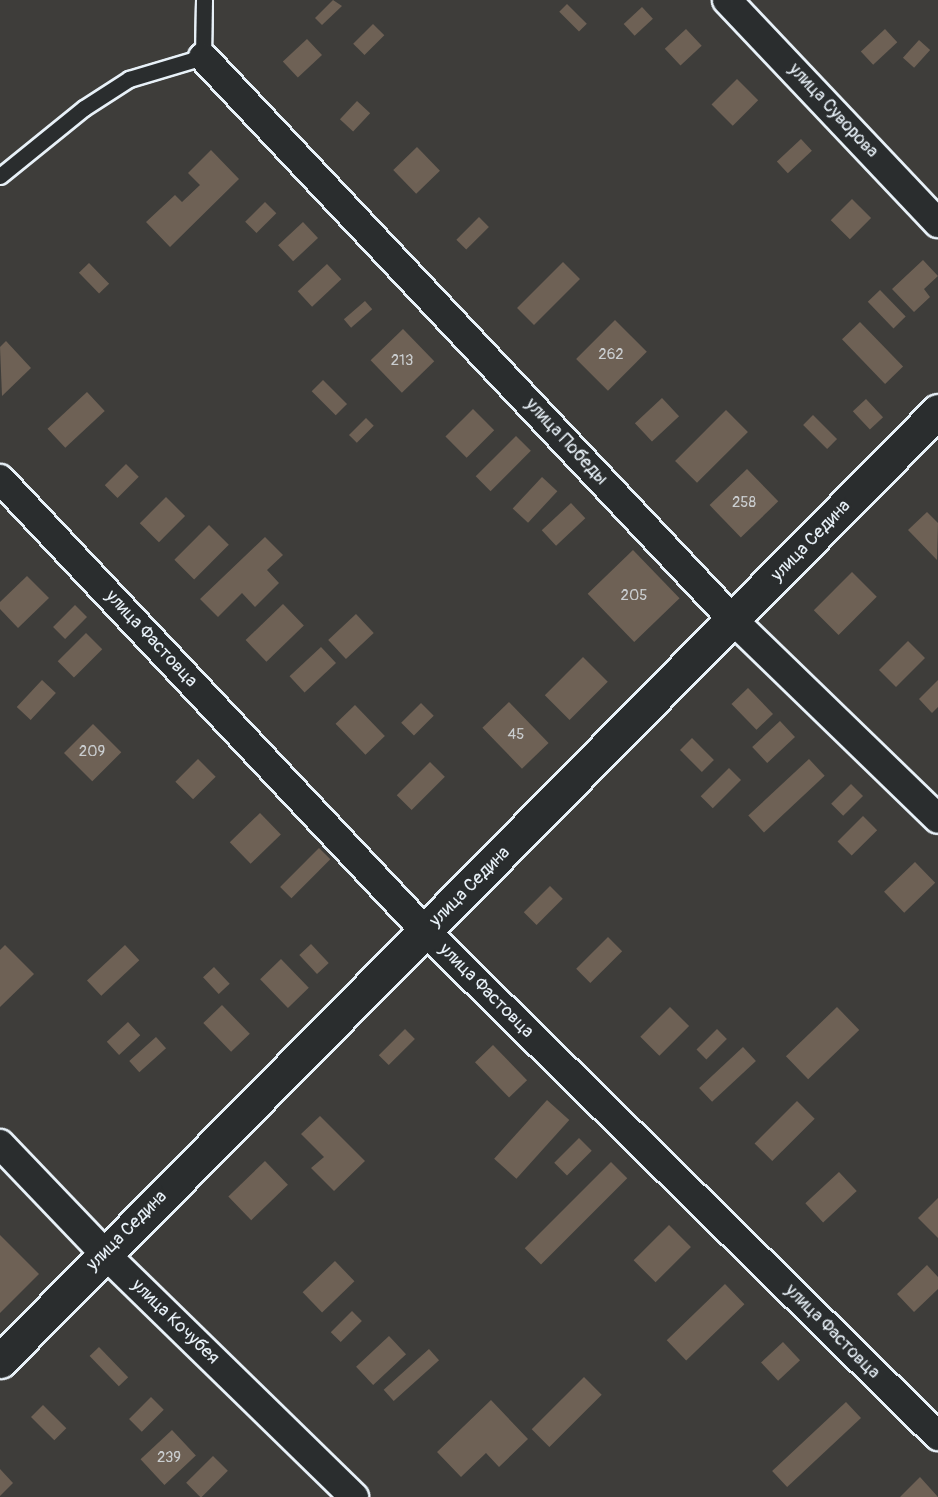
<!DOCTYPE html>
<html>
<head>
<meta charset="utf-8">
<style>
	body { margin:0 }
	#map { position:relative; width:938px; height:1497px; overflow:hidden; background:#3e3d3a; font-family:Pangolin,sans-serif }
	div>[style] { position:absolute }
	.building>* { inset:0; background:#6e6155; transform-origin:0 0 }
	.roads { filter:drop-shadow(2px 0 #e8f1f8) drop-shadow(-2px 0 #e8f1f8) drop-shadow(0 2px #e8f1f8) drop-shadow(0 -2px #e8f1f8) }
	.lane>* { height:15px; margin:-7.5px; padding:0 7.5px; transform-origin:7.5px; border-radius:7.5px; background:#2a2d2e }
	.street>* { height:28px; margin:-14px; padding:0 14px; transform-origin:14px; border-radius:14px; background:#2a2d2e }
	.secondary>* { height:33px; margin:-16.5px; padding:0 16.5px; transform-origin:16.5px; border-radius:16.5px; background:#2a2d2e }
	span { translate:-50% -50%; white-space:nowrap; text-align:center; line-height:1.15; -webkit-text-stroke:5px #2a2d2e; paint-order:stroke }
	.number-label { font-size:15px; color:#cacdcf }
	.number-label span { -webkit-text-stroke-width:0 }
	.street-label { font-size:18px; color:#e8f1f8 }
</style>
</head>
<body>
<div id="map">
	<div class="building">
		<div style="clip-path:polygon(333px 0,342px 6px,322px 25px,315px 18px)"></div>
		<div style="left:567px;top:4px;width:28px;height:11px;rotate:45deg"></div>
		<div style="left:642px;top:7px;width:16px;height:25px;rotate:47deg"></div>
		<div style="left:373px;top:24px;width:16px;height:28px;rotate:45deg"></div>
		<div style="left:686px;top:29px;width:23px;height:29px;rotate:47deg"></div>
		<div style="left:885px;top:29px;width:18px;height:33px;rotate:47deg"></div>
		<div style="left:307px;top:39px;width:22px;height:33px;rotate:47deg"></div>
		<div style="left:919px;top:40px;width:15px;height:24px;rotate:42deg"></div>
		<div style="left:737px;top:79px;width:30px;height:36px;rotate:45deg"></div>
		<div style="left:357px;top:101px;width:18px;height:25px;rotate:43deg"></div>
		<div style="left:801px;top:139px;width:16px;height:33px;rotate:47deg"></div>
		<div style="left:417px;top:147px;width:33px;height:33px;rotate:46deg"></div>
		<div style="clip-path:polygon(211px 150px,239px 179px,170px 247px,146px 222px,175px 195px,182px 202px,200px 185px,188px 173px)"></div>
		<div style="left:852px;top:199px;width:27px;height:30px;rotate:45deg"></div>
		<div style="left:265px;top:202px;width:16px;height:28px;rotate:45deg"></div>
		<div style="left:479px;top:217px;width:14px;height:32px;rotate:45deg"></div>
		<div style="left:303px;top:222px;width:22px;height:34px;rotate:47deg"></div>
		<div style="clip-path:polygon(923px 260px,938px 276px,924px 289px,930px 297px,914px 312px,892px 289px)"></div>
		<div style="left:563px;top:262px;width:24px;height:65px;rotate:45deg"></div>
		<div style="left:89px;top:263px;width:29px;height:14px;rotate:46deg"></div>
		<div style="left:327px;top:264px;width:21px;height:40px;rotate:47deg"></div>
		<div style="left:880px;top:290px;width:37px;height:17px;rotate:46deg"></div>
		<div style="left:365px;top:301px;width:11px;height:28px;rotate:49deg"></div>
		<div style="left:615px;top:320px;width:45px;height:55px;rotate:45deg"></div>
		<div style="left:860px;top:322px;width:62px;height:25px;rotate:46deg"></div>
		<div style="left:403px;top:329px;width:45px;height:45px;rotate:46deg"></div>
		<div style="clip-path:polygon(6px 341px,31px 368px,2px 396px,0 347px)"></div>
		<div style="left:323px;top:380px;width:34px;height:16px;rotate:45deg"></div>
		<div style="left:87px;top:392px;width:26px;height:54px;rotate:47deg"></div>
		<div style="left:662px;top:398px;width:25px;height:37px;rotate:47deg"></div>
		<div style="left:866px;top:399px;width:25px;height:18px;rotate:47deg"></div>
		<div style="left:473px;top:409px;width:30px;height:39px;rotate:45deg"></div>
		<div style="left:726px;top:410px;width:31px;height:72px;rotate:45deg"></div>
		<div style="left:813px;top:415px;width:34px;height:14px;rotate:45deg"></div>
		<div style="left:366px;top:418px;width:11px;height:24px;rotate:45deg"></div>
		<div style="left:516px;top:436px;width:21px;height:57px;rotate:45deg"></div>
		<div style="left:126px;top:464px;width:18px;height:30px;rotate:45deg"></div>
		<div style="left:747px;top:469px;width:45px;height:52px;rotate:46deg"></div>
		<div style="left:542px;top:477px;width:21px;height:43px;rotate:43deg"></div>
		<div style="left:166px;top:497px;width:27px;height:37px;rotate:45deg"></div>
		<div style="left:571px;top:503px;width:21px;height:40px;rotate:47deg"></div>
		<div style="clip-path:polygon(927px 512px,938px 523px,937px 560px,908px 530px)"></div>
		<div style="left:209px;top:525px;width:28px;height:49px;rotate:45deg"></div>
		<div style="clip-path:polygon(265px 537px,283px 555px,267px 570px,279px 583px,255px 607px,242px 593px,218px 617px,200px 599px)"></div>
		<div style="left:633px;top:550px;width:67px;height:63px;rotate:46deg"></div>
		<div style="left:852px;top:572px;width:35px;height:54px;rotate:45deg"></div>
		<div style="clip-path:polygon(27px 576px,49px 598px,18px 628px,0 609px,0 602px)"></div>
		<div style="left:283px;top:604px;width:30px;height:52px;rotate:46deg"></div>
		<div style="left:75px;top:605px;width:17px;height:31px;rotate:45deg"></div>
		<div style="left:356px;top:614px;width:26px;height:38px;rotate:47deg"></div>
		<div style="left:86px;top:633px;width:23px;height:40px;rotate:45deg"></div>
		<div style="left:908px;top:641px;width:24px;height:41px;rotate:45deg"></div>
		<div style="left:321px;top:647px;width:22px;height:43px;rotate:47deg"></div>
		<div style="left:583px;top:657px;width:35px;height:54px;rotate:45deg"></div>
		<div style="left:42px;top:680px;width:19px;height:37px;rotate:43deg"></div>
		<div style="clip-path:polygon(938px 680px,938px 707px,932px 713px,919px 699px)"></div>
		<div style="left:748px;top:688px;width:36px;height:23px;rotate:46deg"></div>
		<div style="left:509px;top:702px;width:57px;height:37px;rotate:46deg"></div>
		<div style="left:421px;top:703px;width:18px;height:28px;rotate:45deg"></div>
		<div style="left:355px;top:705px;width:43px;height:27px;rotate:46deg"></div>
		<div style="left:780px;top:721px;width:22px;height:38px;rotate:47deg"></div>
		<div style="left:93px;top:724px;width:40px;height:41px;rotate:45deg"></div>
		<div style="left:692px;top:738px;width:31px;height:17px;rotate:45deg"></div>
		<div style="left:198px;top:759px;width:25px;height:32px;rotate:45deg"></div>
		<div style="left:809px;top:759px;width:23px;height:83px;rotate:47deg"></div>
		<div style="left:430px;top:762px;width:21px;height:47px;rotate:45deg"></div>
		<div style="left:729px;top:768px;width:17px;height:40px;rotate:45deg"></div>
		<div style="left:851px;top:784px;width:17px;height:28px;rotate:45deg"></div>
		<div style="left:260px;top:813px;width:30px;height:42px;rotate:46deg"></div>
		<div style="left:863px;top:816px;width:20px;height:36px;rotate:45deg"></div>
		<div style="left:319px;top:848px;width:16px;height:55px;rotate:45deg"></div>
		<div style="left:915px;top:862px;width:29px;height:43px;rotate:46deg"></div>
		<div style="left:550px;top:886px;width:18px;height:37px;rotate:45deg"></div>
		<div style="left:608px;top:937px;width:20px;height:45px;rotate:45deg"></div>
		<div style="left:311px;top:944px;width:26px;height:16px;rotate:47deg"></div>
		<div style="clip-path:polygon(5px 945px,34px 974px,0 1007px,0 950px)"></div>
		<div style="left:125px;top:945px;width:21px;height:52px;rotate:47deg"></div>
		<div style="left:281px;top:959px;width:40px;height:29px;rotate:46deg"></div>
		<div style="left:214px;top:967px;width:23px;height:15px;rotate:47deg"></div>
		<div style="left:222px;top:1005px;width:40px;height:26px;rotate:46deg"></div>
		<div style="left:670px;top:1007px;width:27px;height:42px;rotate:45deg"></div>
		<div style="left:837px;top:1007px;width:32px;height:71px;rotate:46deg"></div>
		<div style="left:128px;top:1022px;width:18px;height:29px;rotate:47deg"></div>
		<div style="left:405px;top:1029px;width:14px;height:37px;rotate:45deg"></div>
		<div style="left:717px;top:1029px;width:14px;height:29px;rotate:45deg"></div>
		<div style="left:156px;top:1037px;width:15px;height:36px;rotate:48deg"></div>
		<div style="left:493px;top:1045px;width:49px;height:25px;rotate:46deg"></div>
		<div style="left:743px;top:1047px;width:19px;height:60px;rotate:47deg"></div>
		<div style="left:547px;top:1100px;width:30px;height:79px;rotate:42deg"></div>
		<div style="left:797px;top:1101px;width:25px;height:60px;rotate:45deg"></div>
		<div style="clip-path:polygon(320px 1116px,365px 1161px,334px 1191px,311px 1168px,324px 1157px,301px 1134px)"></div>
		<div style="left:579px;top:1138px;width:18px;height:35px;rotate:45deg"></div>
		<div style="left:265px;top:1161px;width:33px;height:51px;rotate:46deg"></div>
		<div style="left:611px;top:1162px;width:23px;height:122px;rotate:45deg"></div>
		<div style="left:839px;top:1172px;width:26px;height:46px;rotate:47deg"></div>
		<div style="clip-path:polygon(938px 1198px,938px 1238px,918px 1218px)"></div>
		<div style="left:669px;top:1225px;width:31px;height:50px;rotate:45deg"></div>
		<div style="clip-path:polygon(0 1235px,39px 1274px,0 1313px)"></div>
		<div style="left:335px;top:1261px;width:28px;height:45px;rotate:46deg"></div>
		<div style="clip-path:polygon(927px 1265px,938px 1277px,938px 1289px,914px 1312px,897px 1294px)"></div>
		<div style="left:725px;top:1284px;width:28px;height:81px;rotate:46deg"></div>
		<div style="left:352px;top:1311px;width:14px;height:30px;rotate:45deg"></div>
		<div style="left:389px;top:1336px;width:25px;height:45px;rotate:47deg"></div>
		<div style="left:783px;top:1342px;width:25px;height:30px;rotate:47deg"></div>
		<div style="left:99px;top:1347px;width:42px;height:13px;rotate:46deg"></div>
		<div style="left:429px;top:1349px;width:15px;height:61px;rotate:48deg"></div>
		<div style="left:584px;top:1377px;width:25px;height:74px;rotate:45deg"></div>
		<div style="left:151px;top:1397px;width:18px;height:31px;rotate:45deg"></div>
		<div style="clip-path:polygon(491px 1400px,528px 1439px,499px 1467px,486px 1453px,461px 1477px,437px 1452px)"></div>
		<div style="left:846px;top:1402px;width:22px;height:101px;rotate:47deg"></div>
		<div style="left:43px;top:1405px;width:33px;height:17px;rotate:45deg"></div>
		<div style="left:172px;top:1430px;width:35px;height:43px;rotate:47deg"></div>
		<div style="left:213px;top:1456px;width:21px;height:38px;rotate:45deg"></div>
		<div style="clip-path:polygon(0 1469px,13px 1483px,0 1496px)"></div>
		<div style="clip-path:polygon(920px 1477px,938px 1497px,900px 1497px)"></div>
	</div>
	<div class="roads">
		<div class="lane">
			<div style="left:0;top:176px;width:108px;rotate:-39deg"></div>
			<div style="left:84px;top:108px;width:54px;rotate:-32.8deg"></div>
			<div style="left:129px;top:79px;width:77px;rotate:-16.6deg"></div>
			<div style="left:203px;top:57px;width:57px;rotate:-89deg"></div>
		</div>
		<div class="street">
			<div style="left:727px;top:0;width:307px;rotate:46.6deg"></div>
			<div style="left:203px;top:57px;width:775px;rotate:46.73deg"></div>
			<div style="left:734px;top:621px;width:284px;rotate:44.1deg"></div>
			<div style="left:0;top:479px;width:620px;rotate:46.76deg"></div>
			<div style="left:425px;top:931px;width:720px;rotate:44.55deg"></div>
			<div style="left:0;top:1144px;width:152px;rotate:46.3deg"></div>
			<div style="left:105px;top:1254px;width:348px;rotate:44.3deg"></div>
		</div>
		<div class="secondary">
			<div style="left:0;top:1361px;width:1335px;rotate:-45.36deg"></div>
		</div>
	</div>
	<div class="number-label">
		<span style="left:611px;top:355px">262</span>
		<span style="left:402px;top:361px">213</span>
		<span style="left:744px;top:503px">258</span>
		<span style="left:634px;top:596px">205</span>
		<span style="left:516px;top:735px">45</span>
		<span style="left:92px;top:752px">209</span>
		<span style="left:169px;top:1458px">239</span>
	</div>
	<div class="street-label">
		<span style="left:833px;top:111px;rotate:47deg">улица Суворова</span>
		<span style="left:566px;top:442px;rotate:47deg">улица Победы</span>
		<span style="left:811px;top:541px;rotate:-46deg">улица Седина</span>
		<span style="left:151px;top:639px;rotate:47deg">улица Фастовца</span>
		<span style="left:470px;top:887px;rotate:-45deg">улица Седина</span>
		<span style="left:486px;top:991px;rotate:45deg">улица Фастовца</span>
		<span style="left:127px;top:1231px;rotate:-45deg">улица Седина</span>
		<span style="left:175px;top:1322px;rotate:44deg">улица Кочубея</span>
		<span style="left:832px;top:1332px;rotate:45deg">улица Фастовца</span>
	</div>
</div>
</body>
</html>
